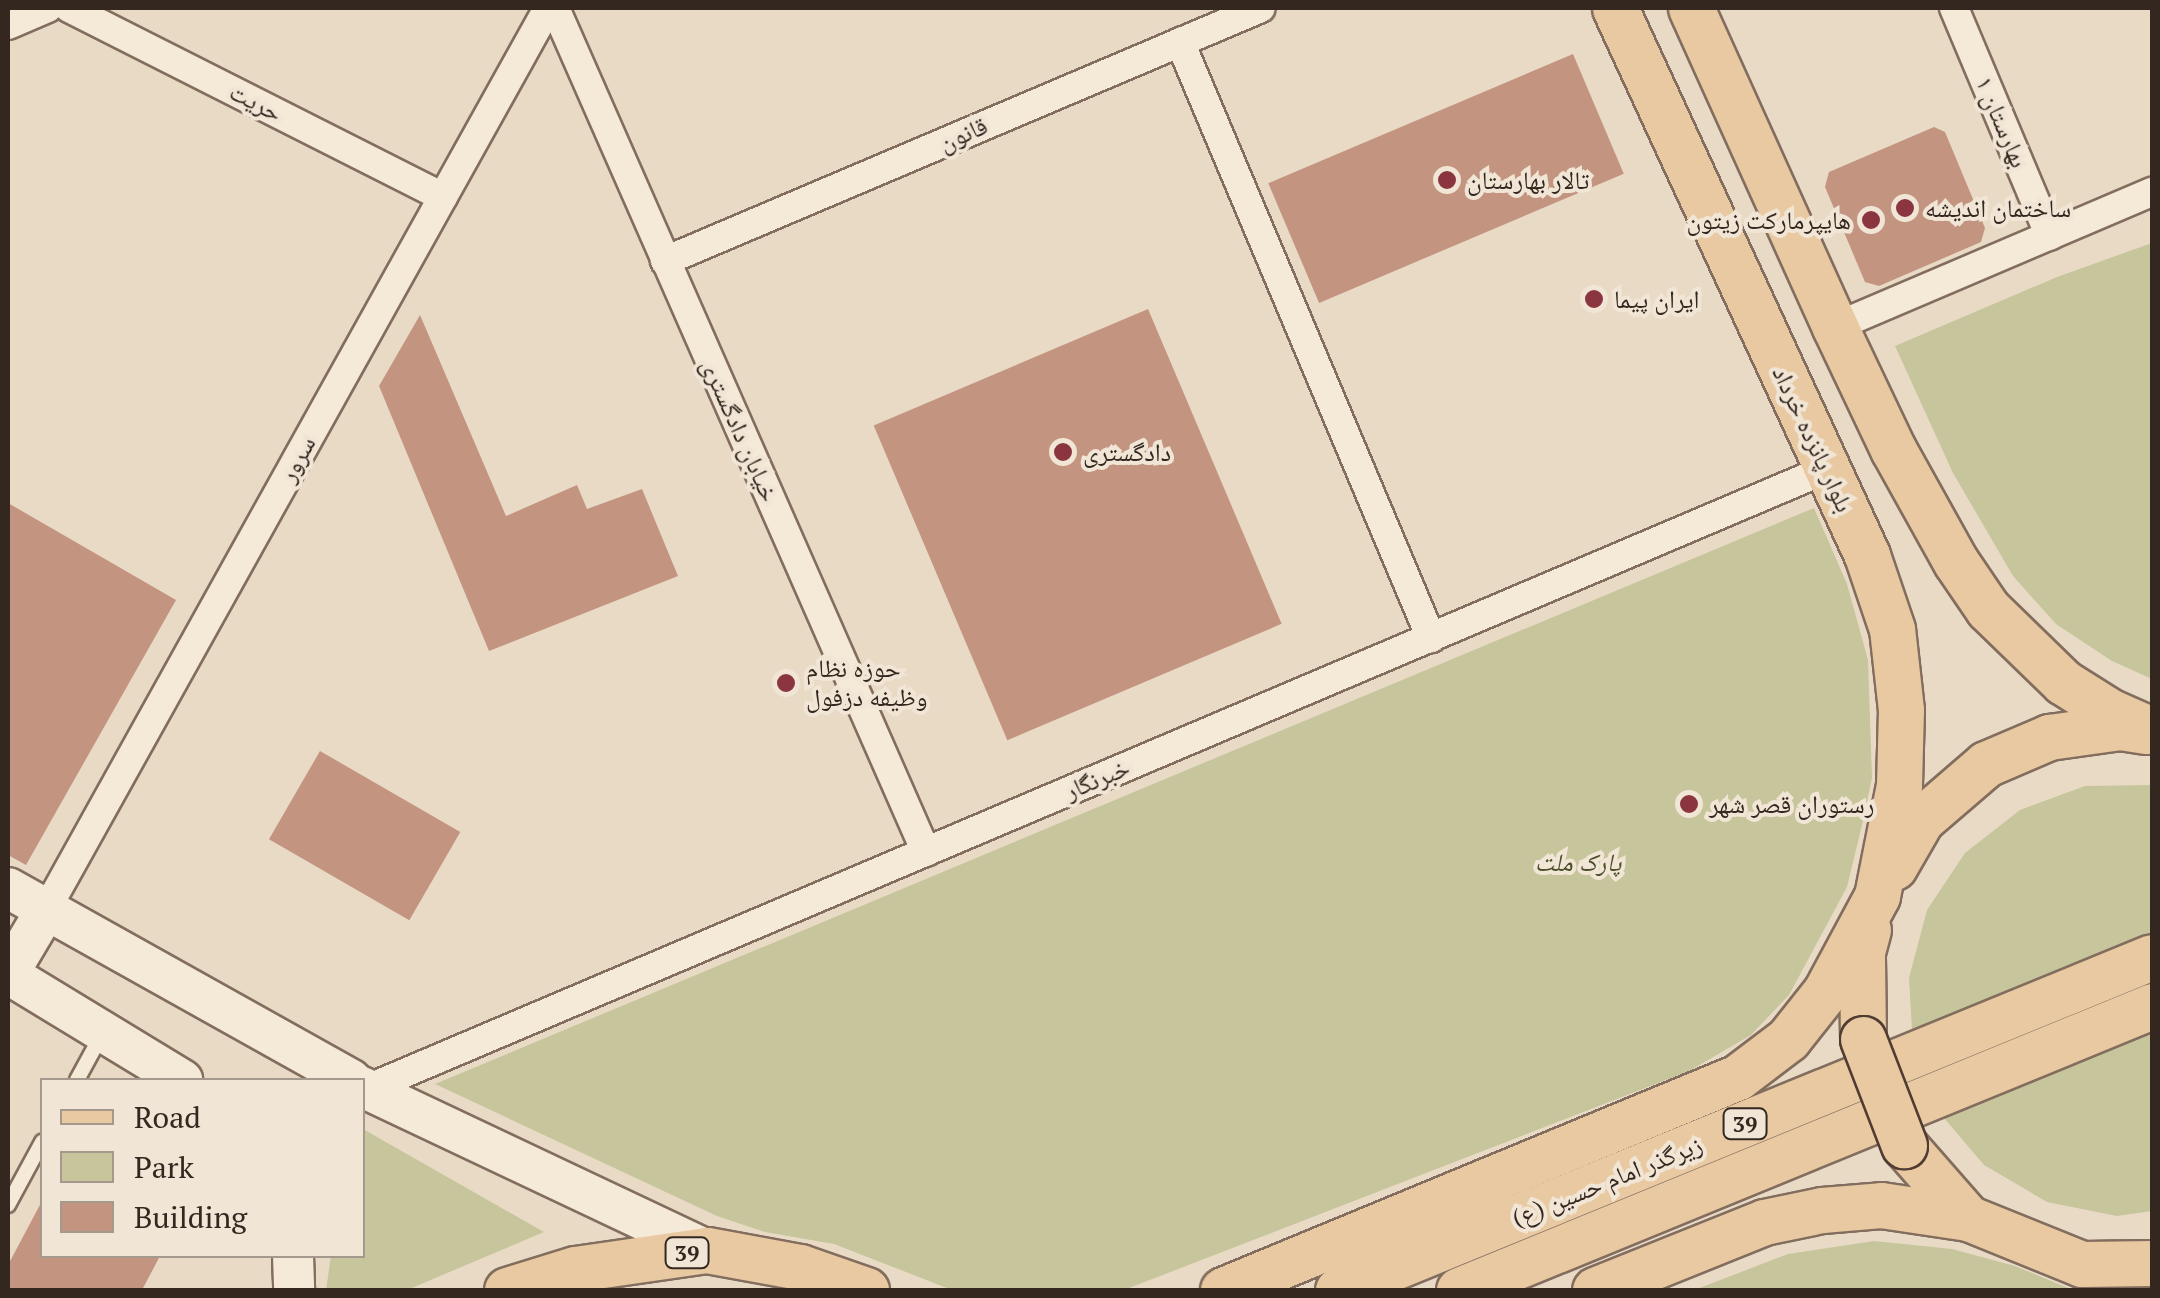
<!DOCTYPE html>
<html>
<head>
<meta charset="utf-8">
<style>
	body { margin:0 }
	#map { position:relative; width:2160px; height:1298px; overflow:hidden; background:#e9dac6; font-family:"PT Serif","Noto Naskh Arabic",serif }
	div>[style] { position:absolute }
	.green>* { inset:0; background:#c6c59b }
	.building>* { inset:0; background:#c39480; transform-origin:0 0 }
	.roads { filter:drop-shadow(2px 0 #826d5e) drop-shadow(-2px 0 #826d5e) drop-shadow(0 2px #826d5e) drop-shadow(0 -2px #826d5e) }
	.lane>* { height:14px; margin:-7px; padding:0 7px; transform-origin:7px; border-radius:7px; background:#f5e9d8 }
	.street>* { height:28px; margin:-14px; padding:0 14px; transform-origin:14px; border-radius:14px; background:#f5e9d8 }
	.secondary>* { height:40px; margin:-20px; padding:0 20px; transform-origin:20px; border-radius:20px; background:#f5e9d8 }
	.primary>* { height:45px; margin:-22.5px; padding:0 22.5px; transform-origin:22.5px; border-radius:22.5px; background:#e8c9a2 }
	.bridges { filter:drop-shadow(2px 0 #503c32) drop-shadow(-2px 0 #503c32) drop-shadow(0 2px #503c32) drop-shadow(0 -2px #503c32) }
	.primary-bridge>* { height:45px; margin:-22.5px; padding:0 22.5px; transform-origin:22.5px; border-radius:22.5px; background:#e8c9a2 }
	.dots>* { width:28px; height:28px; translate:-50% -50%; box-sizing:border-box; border:5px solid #f1e5d5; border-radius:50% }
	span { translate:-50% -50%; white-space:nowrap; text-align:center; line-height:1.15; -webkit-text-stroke:8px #f1e5d5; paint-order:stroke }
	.shield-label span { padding:2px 8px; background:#f1e5d5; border:2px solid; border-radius:8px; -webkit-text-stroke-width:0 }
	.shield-label { font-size:22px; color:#342720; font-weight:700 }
	.street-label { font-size:25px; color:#342720 }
	.poi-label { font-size:25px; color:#342720 }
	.left { translate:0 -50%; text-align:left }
	.right { translate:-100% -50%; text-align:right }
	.park-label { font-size:25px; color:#494e29; font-style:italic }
	.frame { position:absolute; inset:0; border:10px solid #342720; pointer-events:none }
	.legend { position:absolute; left:40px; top:1078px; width:325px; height:180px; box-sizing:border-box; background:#f1e5d5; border:2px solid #a5998d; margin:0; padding:12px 18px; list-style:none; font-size:30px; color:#342720 }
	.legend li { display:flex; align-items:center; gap:20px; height:50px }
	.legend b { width:50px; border:2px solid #a5998d }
</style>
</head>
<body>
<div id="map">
	<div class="green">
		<div style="clip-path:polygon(2152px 243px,2152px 679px,2112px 661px,2056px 624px,2013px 576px,1953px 473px,1895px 346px,2057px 277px)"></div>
		<div style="clip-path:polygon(1814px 508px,1847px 584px,1868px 660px,1872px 778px,1862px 825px,1847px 887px,1789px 995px,1751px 1035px,1689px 1071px,1124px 1290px,952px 1290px,834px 1244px,765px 1232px,717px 1216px,435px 1084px)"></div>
		<div style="clip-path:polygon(2152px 785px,2152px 1211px,2117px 1216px,2047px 1202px,1984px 1165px,1939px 1112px,1913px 1047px,1909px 978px,1927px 910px,1965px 853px,2020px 810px,2085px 786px)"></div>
		<div style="clip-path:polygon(363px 1129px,544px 1232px,407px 1290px,326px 1290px,331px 1256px,362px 1256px)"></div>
		<div style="clip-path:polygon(1874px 1241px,1952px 1249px,2015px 1266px,2073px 1290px,1694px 1290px,1788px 1254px)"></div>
	</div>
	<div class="building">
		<div style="left:1573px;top:54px;width:130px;height:331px;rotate:67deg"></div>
		<div style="clip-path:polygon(1934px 127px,1945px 132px,1985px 228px,1981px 242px,1879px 286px,1865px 282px,1825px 187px,1829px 172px)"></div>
		<div style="left:1148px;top:309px;width:342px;height:298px;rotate:67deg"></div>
		<div style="clip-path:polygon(420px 315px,506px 516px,577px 485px,587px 509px,642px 489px,678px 576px,489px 651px,379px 386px)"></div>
		<div style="clip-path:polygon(8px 503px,176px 600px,26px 865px,8px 855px)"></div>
		<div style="left:320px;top:751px;width:162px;height:102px;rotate:30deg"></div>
		<div style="clip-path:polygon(42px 1201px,42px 1256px,160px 1256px,142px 1290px,8px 1290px,8px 1265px)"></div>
	</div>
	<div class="roads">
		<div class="lane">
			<div style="left:77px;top:1080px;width:50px;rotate:-61.4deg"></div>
			<div style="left:8px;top:1205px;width:72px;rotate:-61.6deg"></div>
		</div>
		<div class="street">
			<div style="left:69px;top:8px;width:419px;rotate:26.8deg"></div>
			<div style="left:555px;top:8px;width:922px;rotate:66.27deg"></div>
			<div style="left:1954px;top:8px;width:247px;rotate:67.2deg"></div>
			<div style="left:8px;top:25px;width:43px;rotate:-23deg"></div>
			<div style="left:1180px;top:42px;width:647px;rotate:67.16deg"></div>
			<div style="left:665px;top:261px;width:647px;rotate:-23deg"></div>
			<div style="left:1835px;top:327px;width:345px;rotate:-23.1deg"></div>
			<div style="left:46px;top:910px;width:1032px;rotate:-60.9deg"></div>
			<div style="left:367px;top:1089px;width:1586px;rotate:-23.01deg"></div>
		</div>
		<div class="secondary">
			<div style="left:8px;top:888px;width:393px;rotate:29.2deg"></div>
			<div style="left:46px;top:910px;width:74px;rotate:120.7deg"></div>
			<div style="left:8px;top:974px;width:204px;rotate:31.3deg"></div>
			<div style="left:362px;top:1087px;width:382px;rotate:25.3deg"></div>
			<div style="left:293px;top:1256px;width:34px;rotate:88deg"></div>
		</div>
		<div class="primary">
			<div style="left:1691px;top:8px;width:350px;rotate:65.7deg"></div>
			<div style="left:1835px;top:327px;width:135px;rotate:64.6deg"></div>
			<div style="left:1893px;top:449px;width:129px;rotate:60.9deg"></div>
			<div style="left:1956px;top:562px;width:57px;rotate:55.8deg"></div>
			<div style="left:1988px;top:609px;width:105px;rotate:44.2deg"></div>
			<div style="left:2063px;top:682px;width:54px;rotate:32.2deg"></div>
			<div style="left:2109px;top:711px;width:47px;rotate:23.8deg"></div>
			<div style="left:1894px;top:867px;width:54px;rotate:-60.1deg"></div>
			<div style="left:1921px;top:820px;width:86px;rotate:-40.7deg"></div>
			<div style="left:1986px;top:764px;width:69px;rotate:-23.2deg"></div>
			<div style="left:2049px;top:737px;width:72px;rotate:-8deg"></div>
			<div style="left:2120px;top:727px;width:26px;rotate:9deg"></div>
			<div style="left:1863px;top:1039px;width:87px;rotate:-90.7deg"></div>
			<div style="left:1862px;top:952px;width:23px;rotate:-75deg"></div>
			<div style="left:1904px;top:1145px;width:97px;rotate:48.8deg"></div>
			<div style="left:1968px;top:1218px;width:123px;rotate:22deg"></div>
			<div style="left:2082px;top:1264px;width:70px;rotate:-0.8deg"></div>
			<div style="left:507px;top:1290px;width:71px;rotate:-17.2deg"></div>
			<div style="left:575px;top:1269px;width:133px;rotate:-8.2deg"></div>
			<div style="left:707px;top:1250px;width:95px;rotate:10.4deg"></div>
			<div style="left:800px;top:1267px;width:70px;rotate:19.2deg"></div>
			<div style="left:1223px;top:1290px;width:557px;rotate:-22.47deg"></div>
			<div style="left:1738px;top:1077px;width:63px;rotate:-37.2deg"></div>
			<div style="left:1788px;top:1039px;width:61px;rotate:-51.6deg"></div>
			<div style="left:1826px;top:991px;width:108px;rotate:-61.8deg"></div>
			<div style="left:1877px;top:896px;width:113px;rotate:-78.8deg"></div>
			<div style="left:1899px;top:785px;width:75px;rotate:-88.5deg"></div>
			<div style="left:1901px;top:710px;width:81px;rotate:-96.3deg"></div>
			<div style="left:1892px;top:629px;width:78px;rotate:-108.7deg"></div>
			<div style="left:1867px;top:555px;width:602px;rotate:-114.74deg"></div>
			<div style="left:1338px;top:1290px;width:879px;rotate:-22.25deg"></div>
			<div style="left:1459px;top:1290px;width:749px;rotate:-22.28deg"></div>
			<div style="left:1595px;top:1290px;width:182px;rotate:-21.9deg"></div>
			<div style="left:1764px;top:1222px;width:59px;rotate:-11.7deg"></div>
			<div style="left:1822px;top:1210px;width:59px;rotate:-4.8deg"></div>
			<div style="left:1881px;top:1205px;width:88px;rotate:8.5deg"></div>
		</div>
	</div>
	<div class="bridges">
		<div class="primary-bridge">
			<div style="left:1863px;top:1039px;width:114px;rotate:68.9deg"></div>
		</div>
	</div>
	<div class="dots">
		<div style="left:1447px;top:180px;background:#8a3540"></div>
		<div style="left:1905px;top:208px;background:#8a3540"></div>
		<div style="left:1871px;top:220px;background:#8a3540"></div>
		<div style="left:1594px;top:299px;background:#8a3540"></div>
		<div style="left:1063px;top:452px;background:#8a3540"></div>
		<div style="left:786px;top:683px;background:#8a3540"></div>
		<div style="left:1689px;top:804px;background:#8a3540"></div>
	</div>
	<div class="shield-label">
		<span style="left:1745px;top:1124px">39</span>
		<span style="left:687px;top:1253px">39</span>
	</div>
	<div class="street-label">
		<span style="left:256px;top:102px;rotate:27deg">حریت</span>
		<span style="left:2002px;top:122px;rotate:67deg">بهارستان ۱</span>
		<span style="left:963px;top:134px;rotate:-23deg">قانون</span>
		<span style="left:740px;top:430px;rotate:66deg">خیابان دادگستری</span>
		<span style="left:1813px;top:439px;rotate:65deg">بلوار پانزده خرداد</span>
		<span style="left:297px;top:459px;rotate:-61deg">سرور</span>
		<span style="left:1097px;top:779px;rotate:-23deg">خبرنگار</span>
		<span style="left:1607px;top:1181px;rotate:-22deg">زیرگذر امام حسین (ع)</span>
	</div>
	<div class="poi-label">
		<span class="left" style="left:1467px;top:180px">تالار بهارستان</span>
		<span class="left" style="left:1925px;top:208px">ساختمان اندیشه</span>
		<span class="right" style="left:1851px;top:220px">هایپرمارکت زیتون</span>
		<span class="left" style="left:1614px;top:299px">ایران پیما</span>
		<span class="left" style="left:1083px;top:452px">دادگستری</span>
		<span class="left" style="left:806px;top:683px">حوزه نظام<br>وظیفه دزفول</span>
		<span class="left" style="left:1709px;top:804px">رستوران قصر شهر</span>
	</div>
	<div class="park-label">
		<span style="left:1578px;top:862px">پارک ملت</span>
	</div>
	<div class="frame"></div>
	<ul class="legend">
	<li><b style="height:12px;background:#e8c9a2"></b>Road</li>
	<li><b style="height:28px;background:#c6c59b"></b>Park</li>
	<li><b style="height:28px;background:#c39480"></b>Building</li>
	</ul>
</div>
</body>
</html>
